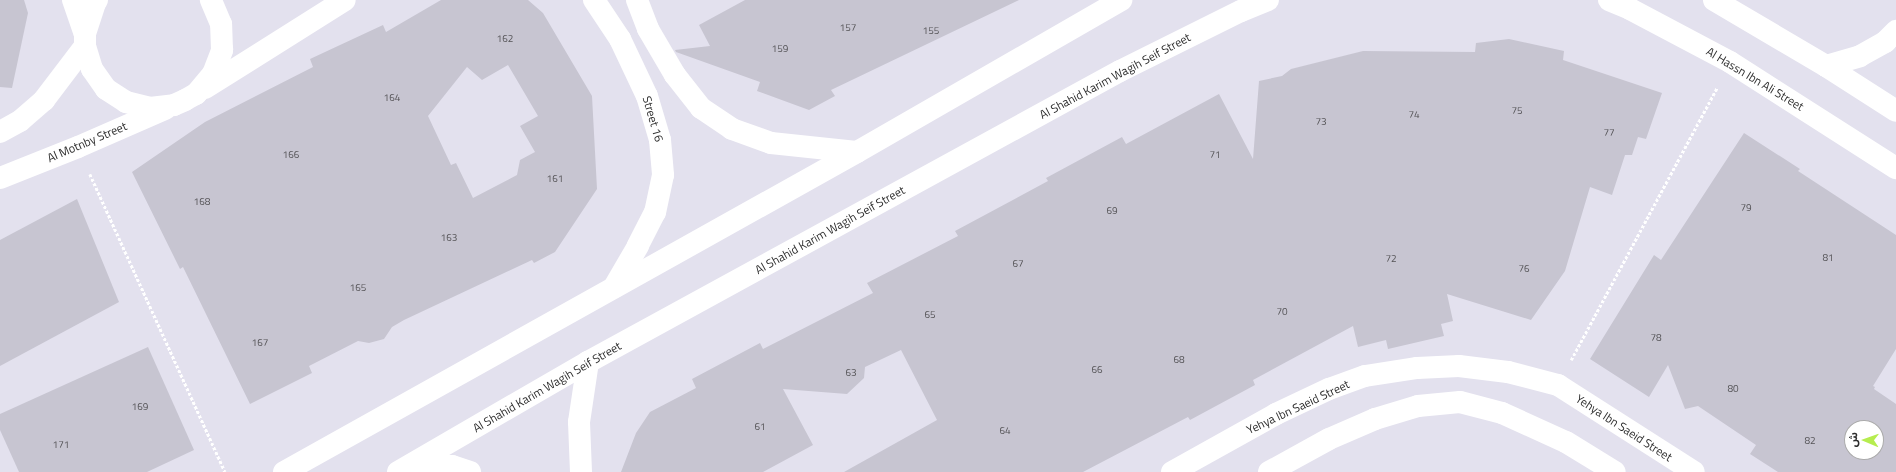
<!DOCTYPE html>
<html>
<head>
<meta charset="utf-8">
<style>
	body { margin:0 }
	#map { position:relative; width:1896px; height:472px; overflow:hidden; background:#e3e1ee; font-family:"Titillium Web","Noto Sans Arabic",sans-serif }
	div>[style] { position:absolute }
	.building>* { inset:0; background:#c7c5d1 }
	.path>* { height:2.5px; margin-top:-1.25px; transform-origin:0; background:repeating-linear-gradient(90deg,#fff 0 3px,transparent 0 5px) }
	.minor>* { height:22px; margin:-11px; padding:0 11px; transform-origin:11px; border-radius:11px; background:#fff }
	.tertiary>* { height:22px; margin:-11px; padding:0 11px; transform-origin:11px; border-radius:11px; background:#fff }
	span { translate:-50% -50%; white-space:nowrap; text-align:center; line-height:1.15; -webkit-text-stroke:3.5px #fff; paint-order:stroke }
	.number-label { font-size:10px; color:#545356 }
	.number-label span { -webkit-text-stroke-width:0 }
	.street-label { font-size:12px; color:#2d2d2d }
	.north { position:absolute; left:1844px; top:420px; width:40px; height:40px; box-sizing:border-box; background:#fff; border:1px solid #ababab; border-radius:50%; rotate:272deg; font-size:11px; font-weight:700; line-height:16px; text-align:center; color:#2d2d2d }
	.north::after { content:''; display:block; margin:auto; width:14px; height:18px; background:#b6ed4f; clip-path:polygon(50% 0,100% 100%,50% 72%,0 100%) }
</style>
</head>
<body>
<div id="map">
	<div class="building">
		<div style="clip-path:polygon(0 0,24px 0,28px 13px,12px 88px,0 87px)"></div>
		<div style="clip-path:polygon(evenodd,441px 0,528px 0,543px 13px,592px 96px,597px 189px,555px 252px,534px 263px,532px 260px,404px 320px,392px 327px,384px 339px,369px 343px,358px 341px,309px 366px,312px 373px,250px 404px,183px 267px,180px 269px,132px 172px,205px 122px,313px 67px,310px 59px,383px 25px,386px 32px,441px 0,508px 65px,538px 116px,520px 126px,535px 152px,520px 160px,517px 175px,473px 198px,456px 163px,451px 165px,428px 116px,467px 67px,482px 80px,508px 65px)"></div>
		<div style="clip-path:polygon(745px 0,1019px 0,831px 90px,835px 96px,809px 110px,757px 91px,760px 82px,676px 52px,675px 50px,710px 46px,699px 25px)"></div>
		<div style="clip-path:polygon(1509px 39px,1564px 51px,1563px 60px,1662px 93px,1646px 139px,1638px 137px,1632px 155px,1625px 155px,1612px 195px,1590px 187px,1565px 271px,1531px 320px,1447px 294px,1453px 321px,1441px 324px,1444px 336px,1388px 349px,1386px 340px,1358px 347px,1353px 326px,1253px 380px,1255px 385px,1190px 420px,1188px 417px,1083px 472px,844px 472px,937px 420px,901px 350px,865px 367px,864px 378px,847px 394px,783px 389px,813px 445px,763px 472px,621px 472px,636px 433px,650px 412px,696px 388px,692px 379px,760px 343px,763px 349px,873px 293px,867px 283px,958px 236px,955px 231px,1048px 181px,1046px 178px,1122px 137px,1126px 144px,1219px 94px,1253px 159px,1259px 81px,1282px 76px,1291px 69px,1363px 51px,1475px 52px,1476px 43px)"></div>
		<div style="clip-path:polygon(evenodd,1744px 133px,1800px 169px,1798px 171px,1896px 235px,1896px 349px,1873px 386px,1875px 387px,1874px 389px,1896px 404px,1896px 472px,1778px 472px,1750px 454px,1756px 445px,1698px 406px,1685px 409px,1668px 365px,1649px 397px,1590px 359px,1654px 255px,1661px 260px,1744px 133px,1852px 428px,1876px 428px,1876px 452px,1852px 452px,1852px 428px)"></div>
		<div style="clip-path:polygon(77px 199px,119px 302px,0 366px,0 240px)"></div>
		<div style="clip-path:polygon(148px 347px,194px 450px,147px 472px,19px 472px,0 430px,0 414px)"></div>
	</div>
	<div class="path">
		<div style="left:90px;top:174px;width:327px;rotate:65.6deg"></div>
		<div style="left:1571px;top:360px;width:309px;rotate:-61.8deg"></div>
	</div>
	<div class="minor">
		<div style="left:73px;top:0;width:36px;rotate:71deg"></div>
		<div style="left:97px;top:0;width:4px;rotate:124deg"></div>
		<div style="left:95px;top:3px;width:33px;rotate:108deg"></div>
		<div style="left:85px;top:34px;width:12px;rotate:90deg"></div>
		<div style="left:85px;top:46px;width:24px;rotate:73deg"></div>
		<div style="left:92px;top:69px;width:24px;rotate:55deg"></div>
		<div style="left:106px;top:89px;width:24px;rotate:33deg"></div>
		<div style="left:126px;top:102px;width:25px;rotate:14deg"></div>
		<div style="left:150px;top:108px;width:24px;rotate:-7deg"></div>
		<div style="left:174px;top:105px;width:12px;rotate:-24deg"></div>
		<div style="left:185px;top:100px;width:13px;rotate:-29deg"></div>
		<div style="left:196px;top:94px;width:26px;rotate:-50deg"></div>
		<div style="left:213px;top:74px;width:26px;rotate:-69deg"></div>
		<div style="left:222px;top:50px;width:26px;rotate:-92deg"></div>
		<div style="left:221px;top:24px;width:26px;rotate:-113deg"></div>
		<div style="left:594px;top:0;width:47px;rotate:56.3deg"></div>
		<div style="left:620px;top:39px;width:63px;rotate:64.7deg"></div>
		<div style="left:647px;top:96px;width:46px;rotate:73.5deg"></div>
		<div style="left:660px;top:140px;width:35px;rotate:85deg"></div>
		<div style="left:663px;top:175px;width:38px;rotate:102deg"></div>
		<div style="left:655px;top:212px;width:38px;rotate:117deg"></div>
		<div style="left:638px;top:246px;width:48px;rotate:120.3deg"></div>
		<div style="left:637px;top:0;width:31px;rotate:69deg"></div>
		<div style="left:648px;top:29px;width:53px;rotate:59.6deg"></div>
		<div style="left:675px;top:75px;width:42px;rotate:51.8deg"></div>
		<div style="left:701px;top:108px;width:37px;rotate:34deg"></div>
		<div style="left:732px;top:129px;width:41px;rotate:19.7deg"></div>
		<div style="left:771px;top:143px;width:86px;rotate:6deg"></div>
		<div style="left:1826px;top:66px;width:35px;rotate:-16deg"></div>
		<div style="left:1860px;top:56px;width:29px;rotate:-29deg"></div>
		<div style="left:1885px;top:42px;width:16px;rotate:-45deg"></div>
		<div style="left:205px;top:88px;width:165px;rotate:-32.2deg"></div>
		<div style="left:0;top:132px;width:23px;rotate:-29deg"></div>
		<div style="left:20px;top:121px;width:32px;rotate:-41deg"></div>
		<div style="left:44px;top:100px;width:68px;rotate:-52.8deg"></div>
		<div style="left:0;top:178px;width:84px;rotate:-21.7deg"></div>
		<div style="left:78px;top:147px;width:95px;rotate:-23.6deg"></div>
		<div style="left:411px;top:465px;width:41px;rotate:1.4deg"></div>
		<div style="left:452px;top:466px;width:19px;rotate:18deg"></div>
		<div style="left:581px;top:472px;width:50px;rotate:-92.3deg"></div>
		<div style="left:579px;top:422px;width:61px;rotate:-81.5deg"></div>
		<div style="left:1172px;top:472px;width:119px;rotate:-29.1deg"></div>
		<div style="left:1276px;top:414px;width:59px;rotate:-25.3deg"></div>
		<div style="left:1329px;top:389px;width:38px;rotate:-20deg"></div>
		<div style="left:1365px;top:376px;width:53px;rotate:-8.7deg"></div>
		<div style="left:1417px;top:368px;width:42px;rotate:-2.7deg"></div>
		<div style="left:1459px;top:366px;width:49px;rotate:7deg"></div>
		<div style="left:1508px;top:372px;width:52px;rotate:14.6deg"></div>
		<div style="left:1558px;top:385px;width:161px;rotate:32.6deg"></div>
		<div style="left:1269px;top:472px;width:68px;rotate:-28.8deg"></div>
		<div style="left:1329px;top:439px;width:50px;rotate:-23.5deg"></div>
		<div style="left:1375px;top:419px;width:45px;rotate:-16.8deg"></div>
		<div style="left:1418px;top:406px;width:42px;rotate:-5.4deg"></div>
		<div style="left:1460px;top:402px;width:43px;rotate:14.7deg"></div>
		<div style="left:1502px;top:413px;width:70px;rotate:24.4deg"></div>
		<div style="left:1566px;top:442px;width:57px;rotate:31.5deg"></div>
	</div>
	<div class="tertiary">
		<div style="left:1609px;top:0;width:23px;rotate:23deg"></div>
		<div style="left:1630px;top:9px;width:113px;rotate:27.9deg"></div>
		<div style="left:1730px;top:62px;width:197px;rotate:32.6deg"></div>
		<div style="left:1714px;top:0;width:130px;rotate:30.5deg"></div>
		<div style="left:1826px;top:66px;width:83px;rotate:32.7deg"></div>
		<div style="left:284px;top:472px;width:656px;rotate:-29.18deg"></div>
		<div style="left:857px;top:152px;width:305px;rotate:-29.9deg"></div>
		<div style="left:398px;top:472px;width:220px;rotate:-30.1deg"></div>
		<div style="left:588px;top:362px;width:606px;rotate:-28.68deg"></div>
		<div style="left:1120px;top:71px;width:135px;rotate:-26.4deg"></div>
		<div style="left:1241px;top:11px;width:29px;rotate:-22deg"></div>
	</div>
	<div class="number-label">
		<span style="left:848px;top:28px">157</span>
		<span style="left:931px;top:31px">155</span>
		<span style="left:505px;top:39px">162</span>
		<span style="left:780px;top:49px">159</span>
		<span style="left:392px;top:98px">164</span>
		<span style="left:1517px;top:111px">75</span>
		<span style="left:1414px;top:115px">74</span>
		<span style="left:1321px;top:122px">73</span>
		<span style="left:1609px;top:133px">77</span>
		<span style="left:291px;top:155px">166</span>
		<span style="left:1215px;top:155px">71</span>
		<span style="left:555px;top:179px">161</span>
		<span style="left:202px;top:202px">168</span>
		<span style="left:1746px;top:208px">79</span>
		<span style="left:1112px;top:211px">69</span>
		<span style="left:449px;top:238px">163</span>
		<span style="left:1828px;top:258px">81</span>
		<span style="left:1391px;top:259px">72</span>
		<span style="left:1018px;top:264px">67</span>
		<span style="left:1524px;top:269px">76</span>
		<span style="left:358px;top:288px">165</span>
		<span style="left:1282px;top:312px">70</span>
		<span style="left:930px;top:315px">65</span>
		<span style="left:1656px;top:338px">78</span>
		<span style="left:260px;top:343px">167</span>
		<span style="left:1179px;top:360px">68</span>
		<span style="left:1097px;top:370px">66</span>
		<span style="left:851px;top:373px">63</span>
		<span style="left:1733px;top:389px">80</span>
		<span style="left:140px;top:407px">169</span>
		<span style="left:760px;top:427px">61</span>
		<span style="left:1005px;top:431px">64</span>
		<span style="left:1810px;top:441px">82</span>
		<span style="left:61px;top:445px">171</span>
	</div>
	<div class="street-label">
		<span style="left:1115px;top:76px;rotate:-28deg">Al Shahid Karim Wagih Seif Street</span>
		<span style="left:1755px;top:79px;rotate:31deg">Al Hassn Ibn Ali Street</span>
		<span style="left:653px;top:119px;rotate:74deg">Street 16</span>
		<span style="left:87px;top:142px;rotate:-23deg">Al Motnby Street</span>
		<span style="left:830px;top:230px;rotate:-29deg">Al Shahid Karim Wagih Seif Street</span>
		<span style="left:547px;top:387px;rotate:-30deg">Al Shahid Karim Wagih Seif Street</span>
		<span style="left:1298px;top:407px;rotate:-25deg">Yehya Ibn Saeid Street</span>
		<span style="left:1624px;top:428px;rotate:33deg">Yehya Ibn Saeid Street</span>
	</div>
	<div class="north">ش</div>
</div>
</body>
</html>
